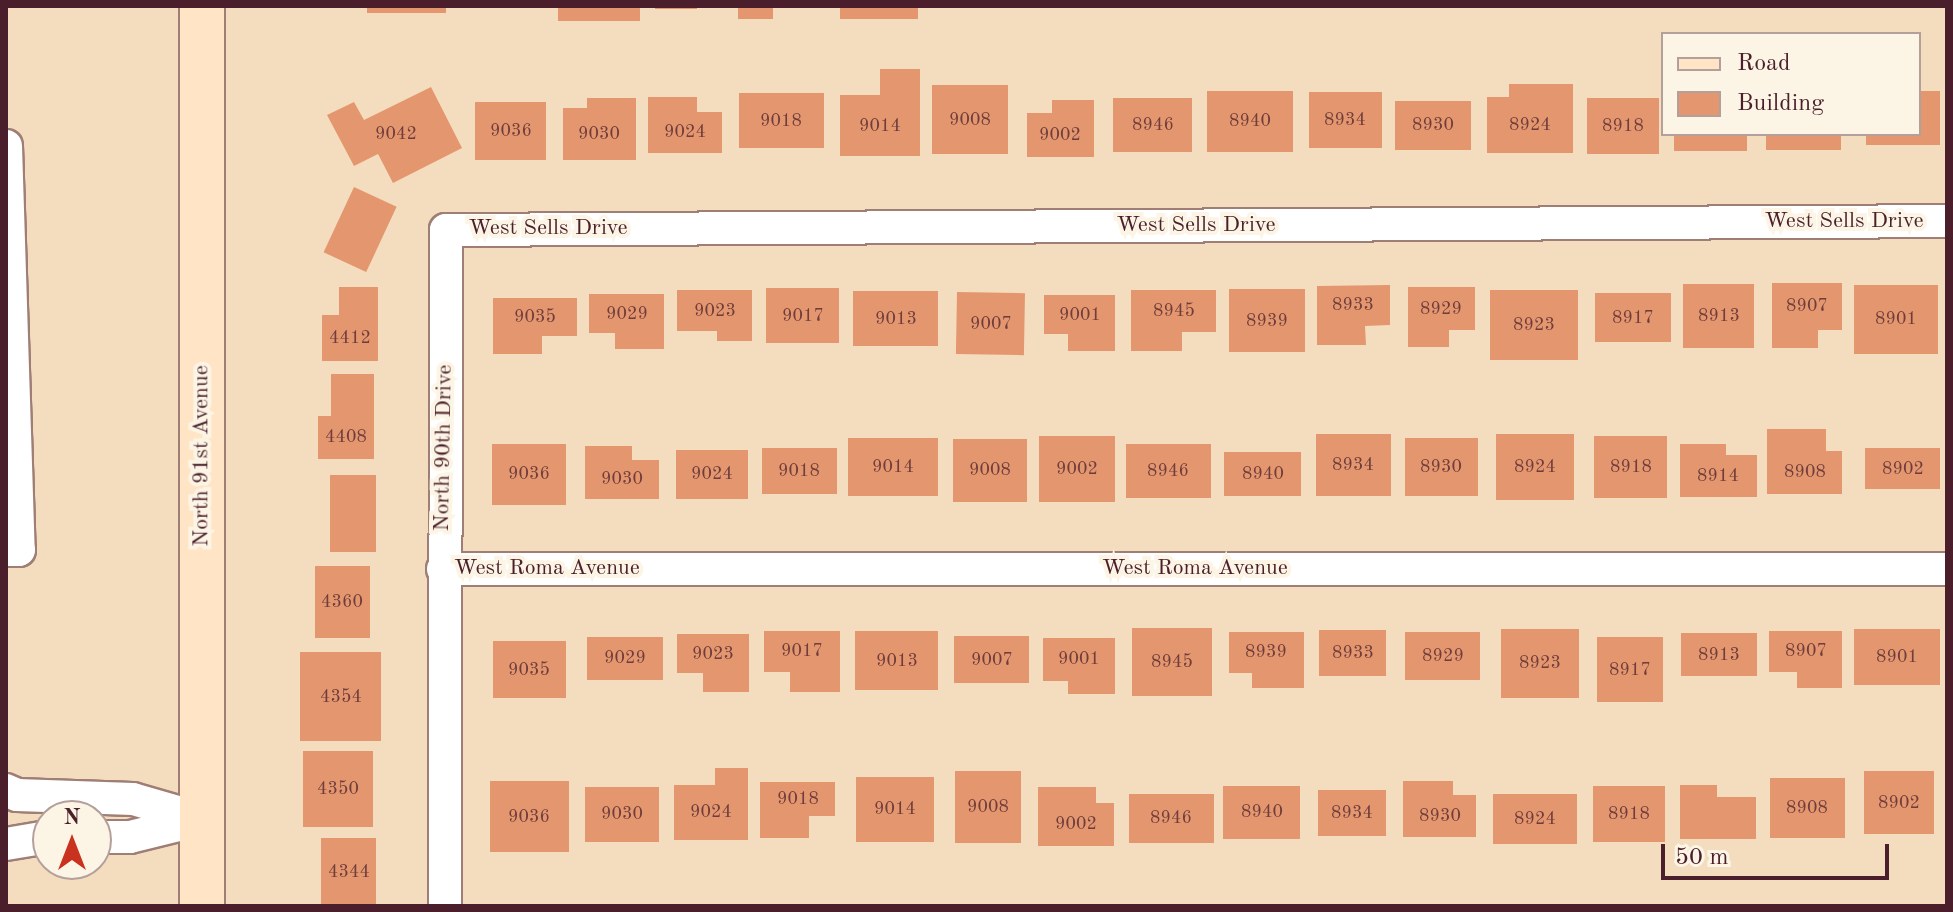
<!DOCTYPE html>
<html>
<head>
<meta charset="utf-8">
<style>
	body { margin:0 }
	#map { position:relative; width:1953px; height:912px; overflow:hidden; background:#f4ddbf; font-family:"Old Standard TT",serif }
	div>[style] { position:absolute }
	.building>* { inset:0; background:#e4976e; transform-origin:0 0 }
	.roads { filter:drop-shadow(2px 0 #9f7e75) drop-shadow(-2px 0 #9f7e75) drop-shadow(0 2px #9f7e75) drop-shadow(0 -2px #9f7e75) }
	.street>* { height:32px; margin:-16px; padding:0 16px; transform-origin:16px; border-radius:16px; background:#fff }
	.secondary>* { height:44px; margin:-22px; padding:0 22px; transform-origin:22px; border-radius:22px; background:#ffe4c6 }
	span { translate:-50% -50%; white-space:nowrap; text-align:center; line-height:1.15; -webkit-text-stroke:8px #fcf5e5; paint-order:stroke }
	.number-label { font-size:18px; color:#703d3c }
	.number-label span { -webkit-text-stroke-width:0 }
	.street-label { font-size:22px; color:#4a1f2b }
	.frame { position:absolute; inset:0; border:8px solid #4a1f2b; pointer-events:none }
	.legend { position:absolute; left:1661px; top:32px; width:260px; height:104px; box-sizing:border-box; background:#fcf5e5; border:2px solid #b59f9b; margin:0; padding:10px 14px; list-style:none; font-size:24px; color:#4a1f2b }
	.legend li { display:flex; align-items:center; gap:16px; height:40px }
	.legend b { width:40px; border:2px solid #b59f9b }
	.north { position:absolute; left:32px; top:800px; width:80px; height:80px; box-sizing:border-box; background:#fcf5e5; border:2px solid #b59f9b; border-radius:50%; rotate:0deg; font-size:22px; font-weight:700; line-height:32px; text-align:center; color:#4a1f2b }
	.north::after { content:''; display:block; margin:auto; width:28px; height:36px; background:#c8321e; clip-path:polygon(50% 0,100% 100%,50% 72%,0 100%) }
	.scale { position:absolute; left:1661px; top:844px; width:228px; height:36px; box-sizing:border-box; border:4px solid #4a1f2b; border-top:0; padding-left:10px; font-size:24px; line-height:28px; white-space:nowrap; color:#4a1f2b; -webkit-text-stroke:6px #fcf5e5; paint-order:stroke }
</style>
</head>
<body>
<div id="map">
	<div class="building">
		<div style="left:367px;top:6px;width:79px;height:7px"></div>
		<div style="left:558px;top:6px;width:82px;height:15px"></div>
		<div style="left:655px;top:6px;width:42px;height:3px"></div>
		<div style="left:738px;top:6px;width:35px;height:13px"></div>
		<div style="left:840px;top:6px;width:78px;height:13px"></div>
		<div style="clip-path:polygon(880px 69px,920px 69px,920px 156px,840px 156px,840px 95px,880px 95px)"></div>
		<div style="clip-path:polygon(1509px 84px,1573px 84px,1573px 153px,1487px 153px,1487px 97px,1509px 97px)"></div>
		<div style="left:932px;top:85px;width:76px;height:69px"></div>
		<div style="clip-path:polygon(431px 87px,462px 148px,393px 183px,378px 154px,354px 166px,327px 115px,354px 102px,364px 120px)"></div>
		<div style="left:1207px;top:91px;width:86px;height:61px"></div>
		<div style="clip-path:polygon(1919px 91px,1940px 91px,1940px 145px,1866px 145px,1866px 134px,1919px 134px)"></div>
		<div style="left:1309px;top:92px;width:73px;height:56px"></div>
		<div style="left:739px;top:93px;width:85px;height:55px"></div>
		<div style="clip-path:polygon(648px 97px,697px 97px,697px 112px,722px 112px,722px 153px,648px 153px)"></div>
		<div style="clip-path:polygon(587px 98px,636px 98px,636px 160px,563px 160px,563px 108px,587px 108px)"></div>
		<div style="left:1113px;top:98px;width:79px;height:54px"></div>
		<div style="left:1587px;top:98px;width:72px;height:56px"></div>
		<div style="clip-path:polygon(1052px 100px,1094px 100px,1094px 157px,1027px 157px,1027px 113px,1052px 113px)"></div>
		<div style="left:1395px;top:101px;width:76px;height:49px"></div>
		<div style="left:475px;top:102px;width:71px;height:58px"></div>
		<div style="left:1674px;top:134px;width:73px;height:17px"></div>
		<div style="left:1766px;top:134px;width:75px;height:16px"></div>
		<div style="left:354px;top:187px;width:47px;height:72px;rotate:25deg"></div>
		<div style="clip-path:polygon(1772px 283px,1842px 283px,1842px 330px,1818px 330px,1818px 348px,1772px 348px)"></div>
		<div style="left:1683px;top:284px;width:71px;height:64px"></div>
		<div style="clip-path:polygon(1390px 285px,1390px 325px,1365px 326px,1366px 345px,1317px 345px,1317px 286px)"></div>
		<div style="left:1854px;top:285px;width:84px;height:69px"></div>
		<div style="clip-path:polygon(339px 287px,378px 287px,378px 361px,322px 361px,322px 315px,339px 315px)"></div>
		<div style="clip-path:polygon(1408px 287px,1475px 287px,1475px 330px,1449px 330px,1449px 347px,1408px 347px)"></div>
		<div style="left:766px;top:288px;width:73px;height:55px"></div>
		<div style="left:1229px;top:289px;width:76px;height:63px"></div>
		<div style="clip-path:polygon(677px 290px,752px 290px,752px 341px,717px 341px,717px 331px,677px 331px)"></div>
		<div style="clip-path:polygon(1131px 290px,1216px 290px,1216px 332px,1182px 332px,1182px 351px,1131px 351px)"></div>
		<div style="left:1490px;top:290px;width:88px;height:70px"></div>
		<div style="left:853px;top:291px;width:85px;height:55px"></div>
		<div style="left:957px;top:292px;width:68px;height:62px;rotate:1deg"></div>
		<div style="left:1595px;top:293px;width:76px;height:49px"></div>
		<div style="clip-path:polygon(589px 294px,664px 294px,664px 349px,615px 349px,615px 333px,589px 333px)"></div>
		<div style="clip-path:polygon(1044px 295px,1115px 295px,1115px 351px,1068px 351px,1068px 334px,1044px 334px)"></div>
		<div style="clip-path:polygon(493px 298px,577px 298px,577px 336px,542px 336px,542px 354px,493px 354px)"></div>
		<div style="clip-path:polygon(331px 374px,374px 374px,374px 459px,318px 459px,318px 416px,331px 416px)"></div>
		<div style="clip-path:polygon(1767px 429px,1826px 429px,1826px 451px,1842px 451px,1842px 494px,1767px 494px)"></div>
		<div style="left:1316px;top:434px;width:75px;height:62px"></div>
		<div style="left:1496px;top:434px;width:78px;height:66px"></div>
		<div style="left:1039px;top:436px;width:76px;height:66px"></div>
		<div style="left:1594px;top:436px;width:73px;height:62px"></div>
		<div style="left:848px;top:438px;width:90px;height:58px"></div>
		<div style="left:1405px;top:438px;width:73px;height:58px"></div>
		<div style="left:953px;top:439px;width:74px;height:63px"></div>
		<div style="left:492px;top:444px;width:74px;height:61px"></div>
		<div style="left:1126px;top:444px;width:85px;height:54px"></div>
		<div style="clip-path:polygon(1680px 444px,1726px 444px,1726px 455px,1757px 455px,1757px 497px,1680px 497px)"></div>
		<div style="clip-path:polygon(585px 446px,632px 446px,632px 460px,659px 460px,659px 499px,585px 499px)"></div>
		<div style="left:762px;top:448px;width:75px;height:46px"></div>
		<div style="left:1865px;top:448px;width:75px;height:41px"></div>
		<div style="left:676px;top:450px;width:72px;height:49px"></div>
		<div style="left:1224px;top:452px;width:77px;height:44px"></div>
		<div style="left:330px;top:475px;width:46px;height:77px"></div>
		<div style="left:315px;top:566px;width:55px;height:72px"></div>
		<div style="left:1132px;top:628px;width:80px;height:68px"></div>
		<div style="left:1501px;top:629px;width:78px;height:69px"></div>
		<div style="left:1854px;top:629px;width:86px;height:56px"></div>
		<div style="left:1319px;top:630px;width:67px;height:46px"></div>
		<div style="clip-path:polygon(764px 631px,840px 631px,840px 692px,790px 692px,790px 672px,764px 672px)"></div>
		<div style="left:855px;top:631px;width:83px;height:59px"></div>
		<div style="clip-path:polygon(1769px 631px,1842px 631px,1842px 688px,1797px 688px,1797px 672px,1769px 672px)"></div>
		<div style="clip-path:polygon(1229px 632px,1304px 632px,1304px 688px,1252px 688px,1252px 673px,1229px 673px)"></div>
		<div style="left:1405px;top:632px;width:75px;height:48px"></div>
		<div style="left:1681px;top:633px;width:76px;height:43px"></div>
		<div style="clip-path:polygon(677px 634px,749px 634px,749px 692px,703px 692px,703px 673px,677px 673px)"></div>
		<div style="left:954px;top:636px;width:75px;height:47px"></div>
		<div style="left:587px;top:637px;width:76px;height:43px"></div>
		<div style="left:1597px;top:637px;width:66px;height:65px"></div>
		<div style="clip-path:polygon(1043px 638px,1115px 638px,1115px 694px,1068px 694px,1068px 681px,1043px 681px)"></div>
		<div style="left:493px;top:641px;width:73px;height:57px"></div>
		<div style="left:300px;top:652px;width:81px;height:89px"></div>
		<div style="left:303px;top:751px;width:70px;height:76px"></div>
		<div style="clip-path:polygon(715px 768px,748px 768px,748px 840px,674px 840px,674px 785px,715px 785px)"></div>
		<div style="left:955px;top:771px;width:66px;height:72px"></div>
		<div style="left:1864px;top:771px;width:70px;height:63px"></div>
		<div style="left:856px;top:777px;width:78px;height:65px"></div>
		<div style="left:1770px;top:778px;width:75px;height:60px"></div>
		<div style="left:490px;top:781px;width:79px;height:71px"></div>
		<div style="clip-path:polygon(1403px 781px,1453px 781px,1453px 795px,1476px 795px,1476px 837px,1403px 837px)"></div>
		<div style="clip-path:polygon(760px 782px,835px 782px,835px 816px,809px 816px,809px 838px,760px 838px)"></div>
		<div style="clip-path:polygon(1680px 785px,1717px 785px,1717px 797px,1756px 797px,1756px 839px,1680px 839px)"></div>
		<div style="left:1223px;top:786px;width:77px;height:53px"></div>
		<div style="left:1593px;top:786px;width:72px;height:56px"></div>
		<div style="left:585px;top:787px;width:74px;height:55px"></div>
		<div style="clip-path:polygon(1038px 787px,1096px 787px,1096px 803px,1114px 803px,1114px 846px,1038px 846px)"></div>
		<div style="left:1318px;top:790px;width:68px;height:46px"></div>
		<div style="left:1129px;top:794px;width:85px;height:49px"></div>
		<div style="left:1493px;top:794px;width:84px;height:50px"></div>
		<div style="left:321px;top:838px;width:55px;height:68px"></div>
	</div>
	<div class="roads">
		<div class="street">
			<div style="left:6px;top:146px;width:404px;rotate:88.2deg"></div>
			<div style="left:19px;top:550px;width:13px;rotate:180deg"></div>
			<div style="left:443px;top:569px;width:1504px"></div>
			<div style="left:6px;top:790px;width:12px;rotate:24deg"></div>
			<div style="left:17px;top:795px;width:116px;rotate:2deg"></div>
			<div style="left:133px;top:799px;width:72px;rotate:16.2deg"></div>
			<div style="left:96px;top:837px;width:34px"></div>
			<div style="left:130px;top:837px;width:71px;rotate:-13.8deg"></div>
			<div style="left:6px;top:844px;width:43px;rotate:-9.5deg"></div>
			<div style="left:445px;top:906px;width:676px;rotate:-89.92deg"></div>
			<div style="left:446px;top:230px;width:1501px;rotate:-0.34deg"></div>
		</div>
		<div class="secondary">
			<div style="left:202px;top:6px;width:900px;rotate:90deg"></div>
		</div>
	</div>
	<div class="number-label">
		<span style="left:970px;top:120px">9008</span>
		<span style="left:1345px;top:120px">8934</span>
		<span style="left:781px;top:121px">9018</span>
		<span style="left:1250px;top:121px">8940</span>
		<span style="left:1153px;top:125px">8946</span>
		<span style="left:1433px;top:125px">8930</span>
		<span style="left:1530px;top:125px">8924</span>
		<span style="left:880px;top:126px">9014</span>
		<span style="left:1623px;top:126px">8918</span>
		<span style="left:511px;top:131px">9036</span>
		<span style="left:685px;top:132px">9024</span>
		<span style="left:396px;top:134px">9042</span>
		<span style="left:599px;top:134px">9030</span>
		<span style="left:1060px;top:135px">9002</span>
		<span style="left:1353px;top:305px">8933</span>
		<span style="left:1807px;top:306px">8907</span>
		<span style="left:1441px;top:309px">8929</span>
		<span style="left:715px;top:311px">9023</span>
		<span style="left:1174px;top:311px">8945</span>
		<span style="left:627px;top:314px">9029</span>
		<span style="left:1080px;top:315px">9001</span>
		<span style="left:803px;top:316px">9017</span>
		<span style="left:1719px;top:316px">8913</span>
		<span style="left:535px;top:317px">9035</span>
		<span style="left:1633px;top:318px">8917</span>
		<span style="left:896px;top:319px">9013</span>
		<span style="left:1896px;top:319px">8901</span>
		<span style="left:1267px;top:321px">8939</span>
		<span style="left:991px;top:324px">9007</span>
		<span style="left:1534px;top:325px">8923</span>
		<span style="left:350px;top:338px">4412</span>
		<span style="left:346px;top:437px">4408</span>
		<span style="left:1353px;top:465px">8934</span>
		<span style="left:893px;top:467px">9014</span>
		<span style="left:1441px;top:467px">8930</span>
		<span style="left:1535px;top:467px">8924</span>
		<span style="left:1631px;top:467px">8918</span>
		<span style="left:1077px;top:469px">9002</span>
		<span style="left:1903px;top:469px">8902</span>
		<span style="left:990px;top:470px">9008</span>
		<span style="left:799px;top:471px">9018</span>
		<span style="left:1168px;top:471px">8946</span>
		<span style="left:1805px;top:472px">8908</span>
		<span style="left:529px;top:474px">9036</span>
		<span style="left:712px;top:474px">9024</span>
		<span style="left:1263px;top:474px">8940</span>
		<span style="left:1718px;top:476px">8914</span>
		<span style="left:622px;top:479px">9030</span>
		<span style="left:342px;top:602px">4360</span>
		<span style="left:802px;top:651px">9017</span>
		<span style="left:1806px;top:651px">8907</span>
		<span style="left:1266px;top:652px">8939</span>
		<span style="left:1353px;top:653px">8933</span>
		<span style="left:713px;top:654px">9023</span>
		<span style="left:1719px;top:655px">8913</span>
		<span style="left:1443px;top:656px">8929</span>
		<span style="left:1897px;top:657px">8901</span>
		<span style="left:625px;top:658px">9029</span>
		<span style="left:1079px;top:659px">9001</span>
		<span style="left:992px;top:660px">9007</span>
		<span style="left:897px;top:661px">9013</span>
		<span style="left:1172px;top:662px">8945</span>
		<span style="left:1540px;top:663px">8923</span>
		<span style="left:529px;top:670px">9035</span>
		<span style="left:1630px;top:670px">8917</span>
		<span style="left:341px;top:697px">4354</span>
		<span style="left:338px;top:789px">4350</span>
		<span style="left:798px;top:799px">9018</span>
		<span style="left:1899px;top:803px">8902</span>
		<span style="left:988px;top:807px">9008</span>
		<span style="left:1807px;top:808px">8908</span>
		<span style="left:895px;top:809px">9014</span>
		<span style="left:711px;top:812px">9024</span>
		<span style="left:1262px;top:812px">8940</span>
		<span style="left:1352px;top:813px">8934</span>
		<span style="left:622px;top:814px">9030</span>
		<span style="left:1629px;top:814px">8918</span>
		<span style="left:1440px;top:816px">8930</span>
		<span style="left:529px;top:817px">9036</span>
		<span style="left:1171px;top:818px">8946</span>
		<span style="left:1535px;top:819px">8924</span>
		<span style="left:1076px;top:824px">9002</span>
		<span style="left:349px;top:872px">4344</span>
	</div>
	<div class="street-label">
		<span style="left:1844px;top:222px">West Sells Drive</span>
		<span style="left:1196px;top:226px">West Sells Drive</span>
		<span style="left:548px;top:229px">West Sells Drive</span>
		<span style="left:444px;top:448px;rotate:-89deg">North 90th Drive</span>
		<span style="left:202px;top:456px;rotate:-90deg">North 91st Avenue</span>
		<span style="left:547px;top:569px">West Roma Avenue</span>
		<span style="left:1195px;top:569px">West Roma Avenue</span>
	</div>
	<div class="frame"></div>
	<ul class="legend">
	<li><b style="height:10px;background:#ffe4c6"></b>Road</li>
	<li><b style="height:22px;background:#e4976e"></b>Building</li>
	</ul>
	<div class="north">N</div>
	<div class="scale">50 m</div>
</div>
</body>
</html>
